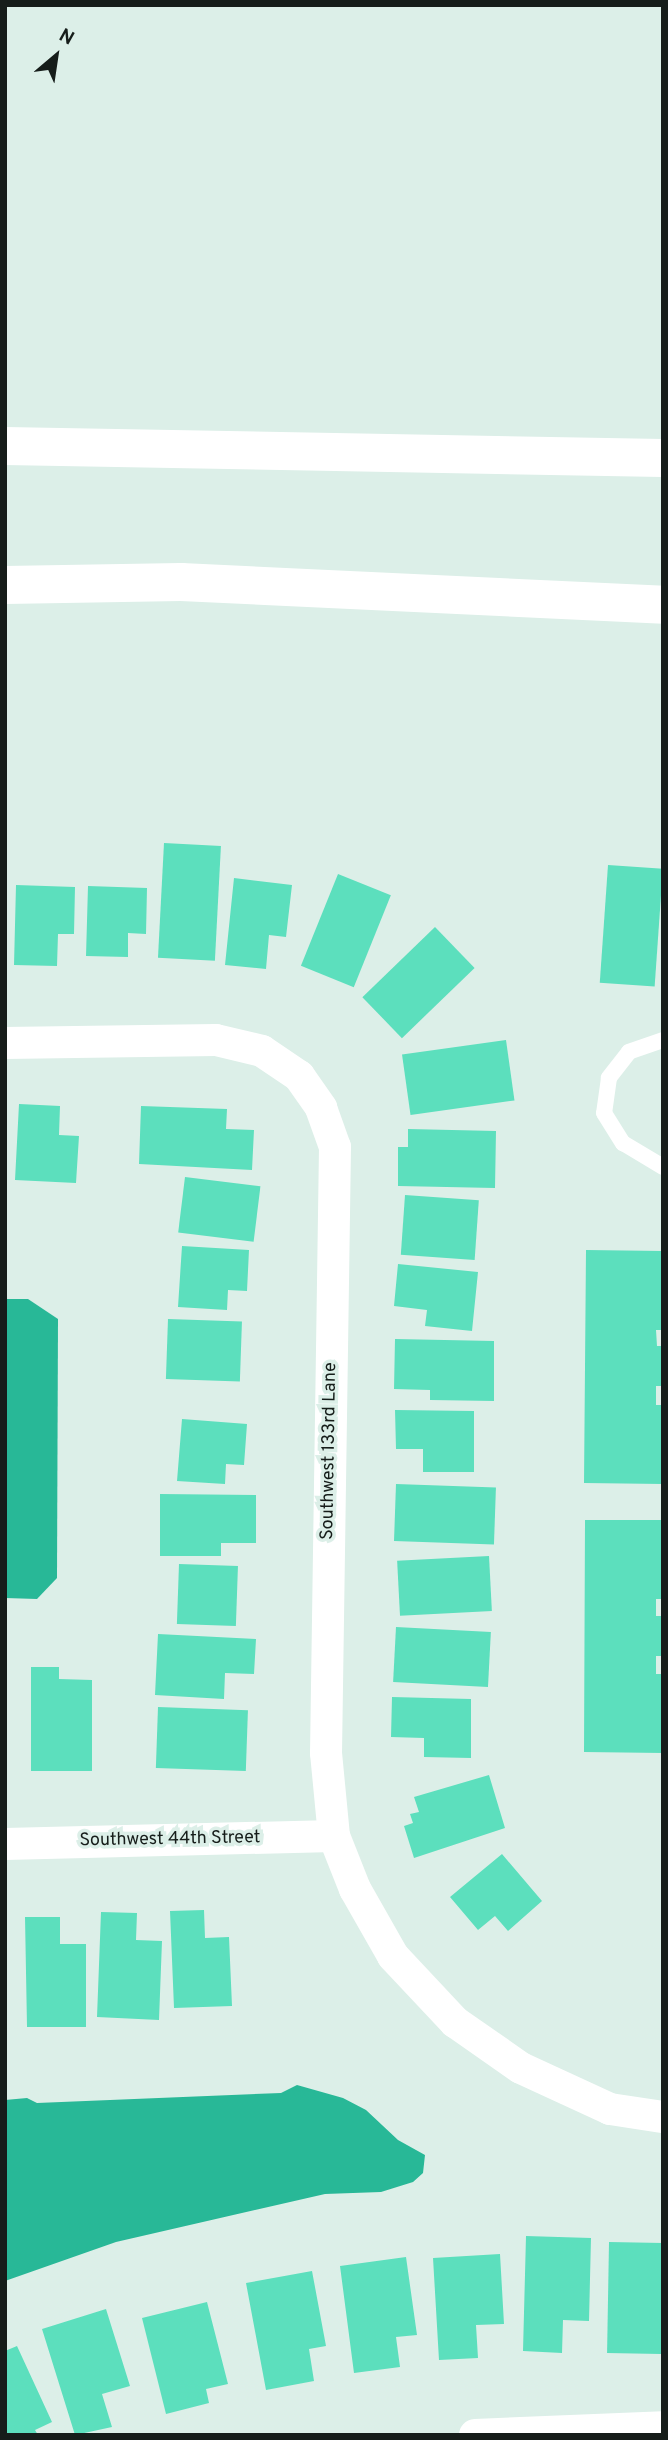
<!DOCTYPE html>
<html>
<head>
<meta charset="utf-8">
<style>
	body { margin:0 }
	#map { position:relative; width:668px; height:2440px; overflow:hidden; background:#dcefe8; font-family:Overpass,sans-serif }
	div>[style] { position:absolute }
	.water>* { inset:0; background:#28b897 }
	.building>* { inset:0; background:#5cdfbd; transform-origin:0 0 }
	.lane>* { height:16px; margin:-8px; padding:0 8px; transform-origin:8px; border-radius:8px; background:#fff }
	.street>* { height:32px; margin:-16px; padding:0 16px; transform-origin:16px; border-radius:16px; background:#fff }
	.highway>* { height:38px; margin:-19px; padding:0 19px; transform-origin:19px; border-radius:19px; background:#fff }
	span { translate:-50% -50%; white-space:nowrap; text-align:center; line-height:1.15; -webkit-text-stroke:7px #dcefe8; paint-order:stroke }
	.street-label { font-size:18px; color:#161d1a }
	.frame { position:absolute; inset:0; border:7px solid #161d1a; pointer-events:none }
	.north { position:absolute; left:21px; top:21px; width:70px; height:70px; -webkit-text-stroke:5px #dcefe8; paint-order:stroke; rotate:29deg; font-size:19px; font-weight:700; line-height:28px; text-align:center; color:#161d1a }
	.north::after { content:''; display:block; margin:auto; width:24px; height:32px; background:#161d1a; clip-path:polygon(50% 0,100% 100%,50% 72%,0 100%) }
</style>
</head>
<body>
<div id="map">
	<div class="water">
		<div style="clip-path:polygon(5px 1299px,28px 1299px,58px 1319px,57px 1578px,37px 1599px,5px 1598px)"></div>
		<div style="clip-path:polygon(297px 2085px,343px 2098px,366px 2110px,398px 2140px,425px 2155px,423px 2173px,413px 2182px,381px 2192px,325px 2194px,116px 2242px,5px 2281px,5px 2100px,27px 2098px,37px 2103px,281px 2093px)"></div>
	</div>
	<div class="building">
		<div style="left:164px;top:843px;width:57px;height:115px;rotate:3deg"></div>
		<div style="left:608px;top:865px;width:55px;height:118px;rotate:4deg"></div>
		<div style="left:338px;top:874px;width:57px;height:99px;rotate:22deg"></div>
		<div style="clip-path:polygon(234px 878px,292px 885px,286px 937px,269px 935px,266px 969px,225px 965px)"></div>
		<div style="clip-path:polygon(16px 885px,75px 887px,74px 934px,58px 934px,57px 966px,14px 965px)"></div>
		<div style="clip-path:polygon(88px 886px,147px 888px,146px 934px,128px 933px,128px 957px,86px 956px)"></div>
		<div style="left:435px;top:927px;width:57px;height:101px;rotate:46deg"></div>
		<div style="left:506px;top:1040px;width:61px;height:105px;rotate:82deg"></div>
		<div style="clip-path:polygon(19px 1104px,60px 1106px,59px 1135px,79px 1136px,76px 1183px,15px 1180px)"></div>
		<div style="clip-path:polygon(141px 1106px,227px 1109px,226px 1129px,254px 1130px,252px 1170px,139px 1164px)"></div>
		<div style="clip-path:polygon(408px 1129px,496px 1131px,495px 1188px,398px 1186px,398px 1147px,408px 1147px)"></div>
		<div style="left:185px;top:1177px;width:76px;height:56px;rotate:7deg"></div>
		<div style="left:405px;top:1195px;width:74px;height:60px;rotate:4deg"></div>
		<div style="clip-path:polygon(182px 1246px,249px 1250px,247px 1291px,228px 1290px,227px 1310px,178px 1307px)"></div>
		<div style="clip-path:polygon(586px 1250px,663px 1251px,663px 1330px,656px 1330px,657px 1346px,663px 1346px,663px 1386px,656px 1386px,656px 1405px,663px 1405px,663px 1484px,584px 1483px)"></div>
		<div style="clip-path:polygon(398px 1264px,478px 1272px,472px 1331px,425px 1326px,427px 1310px,394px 1306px)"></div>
		<div style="left:168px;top:1319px;width:74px;height:60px;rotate:2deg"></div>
		<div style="clip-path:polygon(395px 1339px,494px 1341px,494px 1401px,430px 1400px,430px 1390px,394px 1389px)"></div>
		<div style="clip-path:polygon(395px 1410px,474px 1411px,474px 1472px,423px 1472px,423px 1449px,396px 1449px)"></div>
		<div style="clip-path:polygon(182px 1419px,247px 1424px,244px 1465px,226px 1464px,225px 1484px,177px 1481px)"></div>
		<div style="left:396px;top:1484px;width:100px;height:57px;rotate:2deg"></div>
		<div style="clip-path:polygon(160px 1494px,256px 1495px,256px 1543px,221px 1543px,221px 1556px,160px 1556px)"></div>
		<div style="clip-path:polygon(585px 1520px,663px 1520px,663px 1599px,656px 1599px,656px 1616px,663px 1616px,663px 1656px,656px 1656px,656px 1674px,663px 1674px,663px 1753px,584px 1752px)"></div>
		<div style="left:489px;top:1556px;width:55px;height:92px;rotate:87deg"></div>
		<div style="left:179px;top:1564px;width:59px;height:60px;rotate:2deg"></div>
		<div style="left:396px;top:1627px;width:95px;height:55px;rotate:3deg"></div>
		<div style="clip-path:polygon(158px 1634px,256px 1639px,254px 1674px,225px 1673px,224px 1699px,155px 1695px)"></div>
		<div style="clip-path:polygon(31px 1667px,59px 1667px,59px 1679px,92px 1680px,92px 1771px,31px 1771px)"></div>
		<div style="clip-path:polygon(392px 1697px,471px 1699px,471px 1758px,424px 1757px,424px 1738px,391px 1737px)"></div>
		<div style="left:158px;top:1707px;width:90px;height:61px;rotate:2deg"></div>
		<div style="clip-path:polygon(489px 1775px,505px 1828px,414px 1858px,404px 1826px,413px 1823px,410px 1814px,419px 1812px,414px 1797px)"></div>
		<div style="clip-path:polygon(502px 1854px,542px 1901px,508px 1931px,495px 1916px,478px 1930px,450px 1897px)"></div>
		<div style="clip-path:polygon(204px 1910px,205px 1938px,229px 1937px,232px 2006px,174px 2008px,170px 1911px)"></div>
		<div style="clip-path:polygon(101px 1912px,137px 1913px,136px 1940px,162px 1941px,159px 2020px,97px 2017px)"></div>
		<div style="clip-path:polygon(25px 1917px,60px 1917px,60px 1944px,86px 1944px,86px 2027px,27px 2027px)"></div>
		<div style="clip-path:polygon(526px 2236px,591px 2238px,589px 2321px,563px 2320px,562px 2353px,523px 2351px)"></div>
		<div style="left:663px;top:2243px;width:111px;height:54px;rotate:91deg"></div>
		<div style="clip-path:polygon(500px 2254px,504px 2324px,476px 2325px,478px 2358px,439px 2360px,433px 2258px)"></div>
		<div style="clip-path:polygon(406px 2257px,417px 2335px,396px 2337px,400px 2367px,354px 2373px,340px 2266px)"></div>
		<div style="clip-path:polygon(312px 2271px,326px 2346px,309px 2349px,314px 2381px,266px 2390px,246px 2283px)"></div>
		<div style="clip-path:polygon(207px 2302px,228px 2384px,206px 2389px,209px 2403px,166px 2414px,142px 2318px)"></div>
		<div style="clip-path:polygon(106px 2309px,130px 2386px,102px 2394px,112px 2427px,75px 2435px,42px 2329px)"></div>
		<div style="clip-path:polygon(17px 2346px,52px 2422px,35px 2430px,38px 2435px,5px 2435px,5px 2351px)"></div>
	</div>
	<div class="lane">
		<div style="left:663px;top:1040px;width:36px;rotate:161deg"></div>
		<div style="left:629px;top:1052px;width:33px;rotate:128deg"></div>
		<div style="left:609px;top:1078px;width:35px;rotate:98deg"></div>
		<div style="left:604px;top:1113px;width:36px;rotate:58deg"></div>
		<div style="left:623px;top:1143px;width:47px;rotate:31deg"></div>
	</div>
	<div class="street">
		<div style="left:5px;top:1043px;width:211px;rotate:-0.8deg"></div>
		<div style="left:216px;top:1040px;width:47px;rotate:13.4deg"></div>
		<div style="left:262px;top:1051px;width:45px;rotate:34deg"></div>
		<div style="left:299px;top:1076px;width:39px;rotate:55deg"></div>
		<div style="left:321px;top:1108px;width:41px;rotate:70.3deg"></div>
		<div style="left:335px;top:1147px;width:606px;rotate:90.85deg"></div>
		<div style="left:326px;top:1753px;width:83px;rotate:84.5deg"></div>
		<div style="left:334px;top:1836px;width:57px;rotate:68.4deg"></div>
		<div style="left:355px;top:1889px;width:77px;rotate:60.4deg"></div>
		<div style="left:393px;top:1956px;width:91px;rotate:46.8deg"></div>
		<div style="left:455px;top:2022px;width:80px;rotate:34.9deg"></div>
		<div style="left:521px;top:2068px;width:98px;rotate:24.7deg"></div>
		<div style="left:610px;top:2109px;width:54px;rotate:8.6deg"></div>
		<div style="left:5px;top:1844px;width:329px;rotate:-1.4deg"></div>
		<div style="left:475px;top:2435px;width:188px;rotate:-2.4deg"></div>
	</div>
	<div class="highway">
		<div style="left:5px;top:446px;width:658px;rotate:1.04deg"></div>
		<div style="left:5px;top:585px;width:176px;rotate:-1deg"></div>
		<div style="left:181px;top:582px;width:483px;rotate:2.7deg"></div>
	</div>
	<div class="street-label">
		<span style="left:330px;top:1451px;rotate:-89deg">Southwest 133rd Lane</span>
		<span style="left:170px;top:1840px;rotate:-1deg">Southwest 44th Street</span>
	</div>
	<div class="frame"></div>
	<div class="north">N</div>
</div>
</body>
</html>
